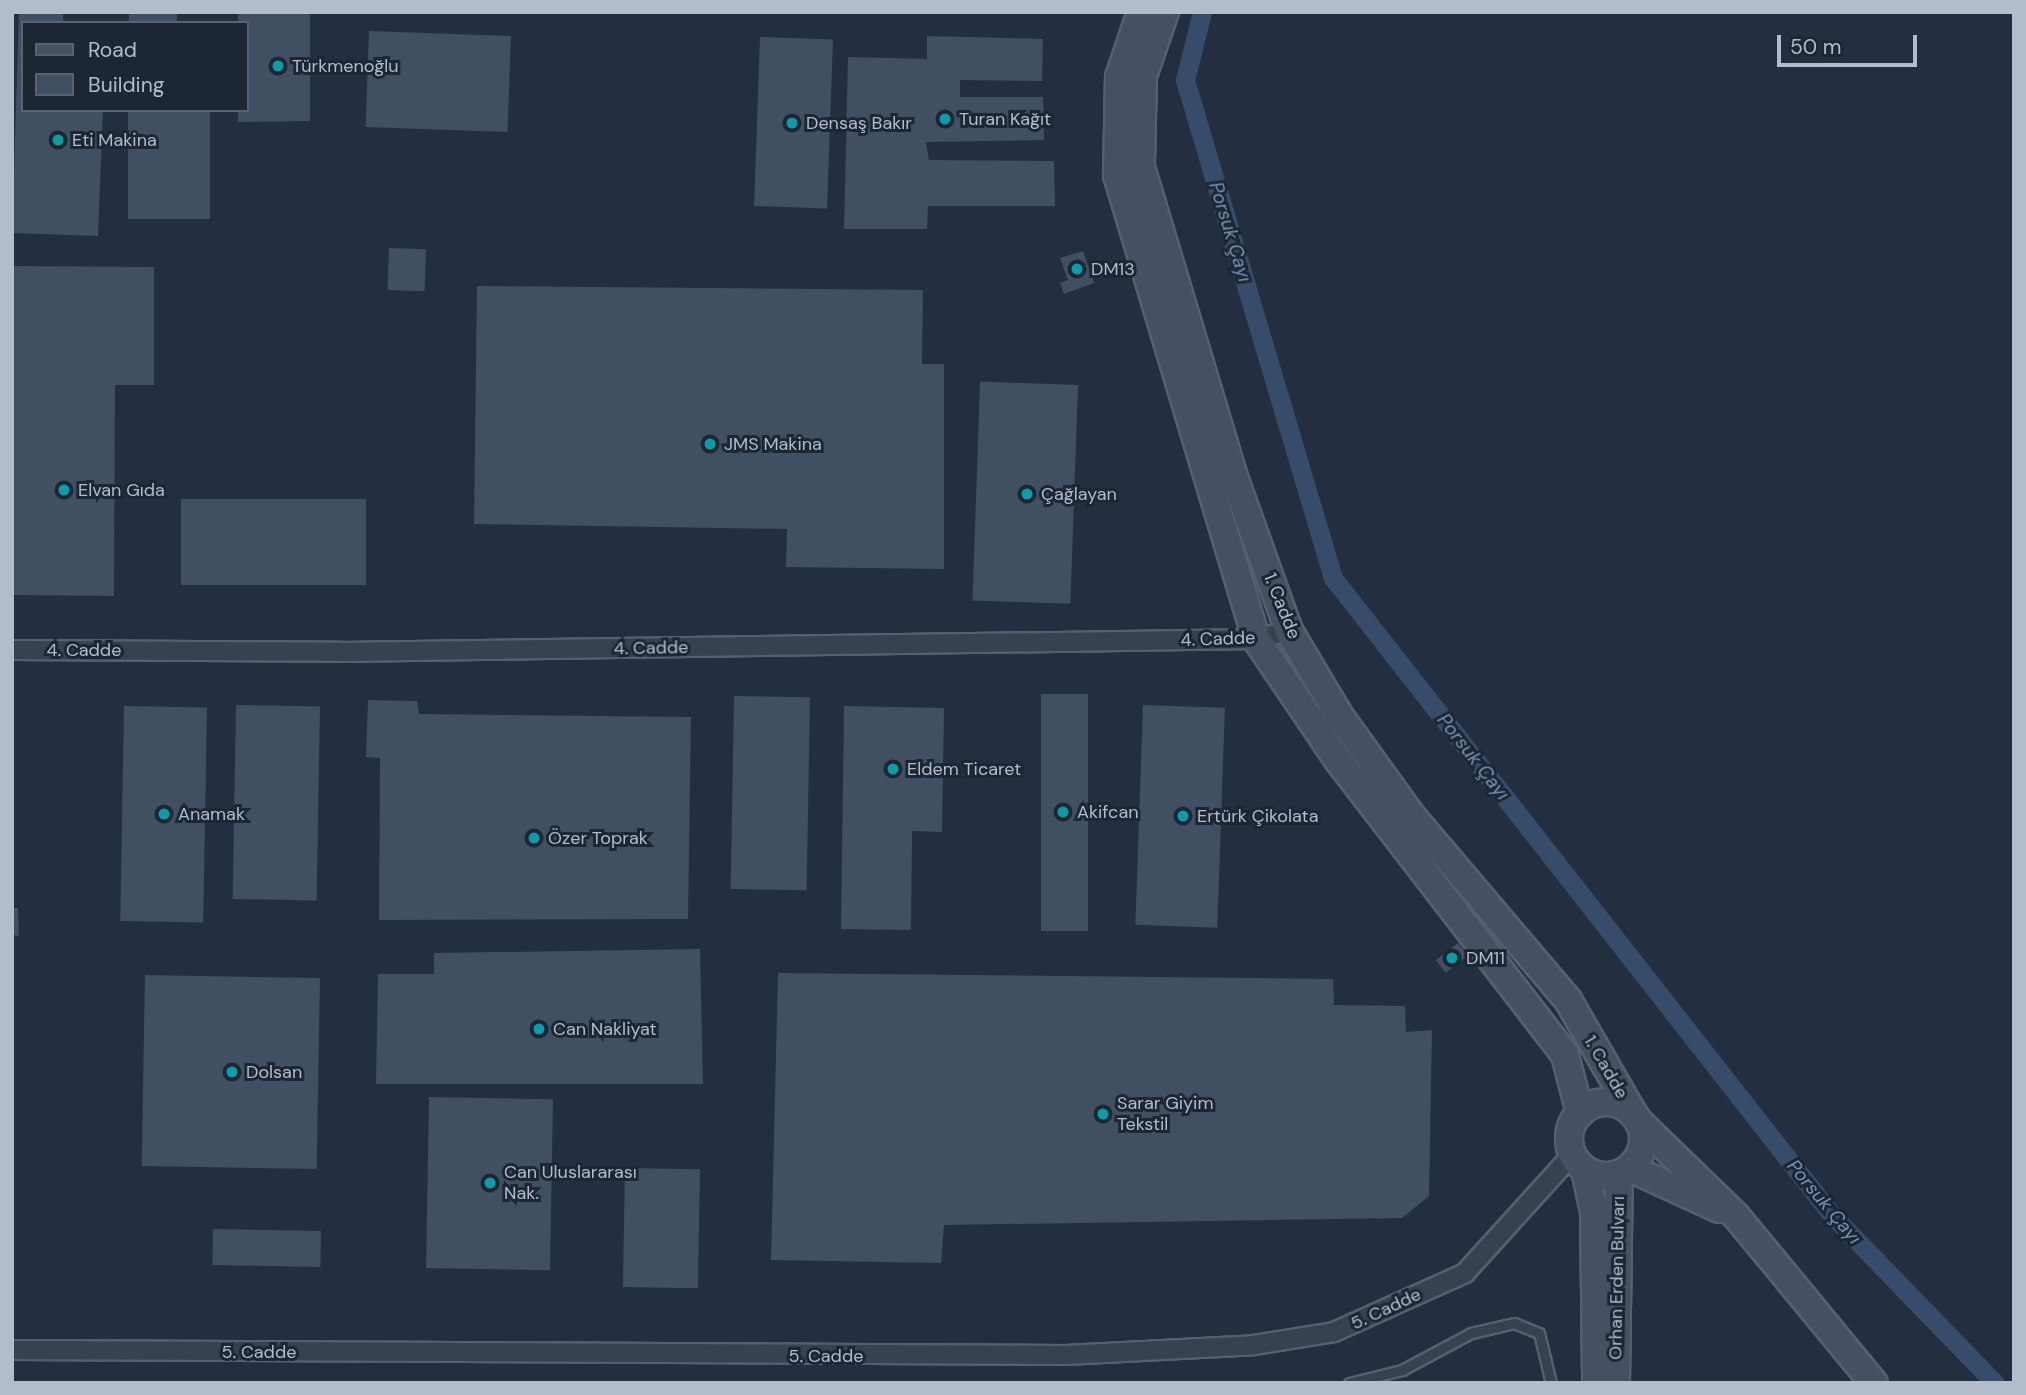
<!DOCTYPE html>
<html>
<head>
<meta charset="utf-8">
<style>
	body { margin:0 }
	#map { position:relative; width:2026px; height:1395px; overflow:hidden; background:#232f40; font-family:"DM Sans",sans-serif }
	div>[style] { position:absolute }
	.canal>* { height:19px; margin:-9.5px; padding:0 9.5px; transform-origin:9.5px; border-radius:9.5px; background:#374c6a }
	.building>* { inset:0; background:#414f62; transform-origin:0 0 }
	.roads { filter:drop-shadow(2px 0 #555f6d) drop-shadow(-2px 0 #555f6d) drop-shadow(0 2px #555f6d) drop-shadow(0 -2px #555f6d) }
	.lane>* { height:9px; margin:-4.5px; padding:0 4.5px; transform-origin:4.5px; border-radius:4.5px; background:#37414f }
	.street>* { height:18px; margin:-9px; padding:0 9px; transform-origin:9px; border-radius:9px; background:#37414f }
	.secondary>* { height:26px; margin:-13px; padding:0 13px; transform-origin:13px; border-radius:13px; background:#455063 }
	.secondary>.ring { margin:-13px; padding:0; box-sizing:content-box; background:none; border:26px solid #455063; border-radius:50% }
	.dots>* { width:19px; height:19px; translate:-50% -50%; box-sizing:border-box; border:4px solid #1c2634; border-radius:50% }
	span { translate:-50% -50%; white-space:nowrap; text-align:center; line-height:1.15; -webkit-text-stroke:6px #1c2634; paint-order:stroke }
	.poi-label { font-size:18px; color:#b3bcca }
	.left { translate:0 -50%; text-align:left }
	.street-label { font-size:18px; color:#b3bcca }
	.water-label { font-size:19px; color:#7992b3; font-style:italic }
	.frame { position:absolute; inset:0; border:14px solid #b3bcca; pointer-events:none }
	.legend { position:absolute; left:21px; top:21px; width:228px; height:91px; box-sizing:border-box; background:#1c2634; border:2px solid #586270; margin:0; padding:9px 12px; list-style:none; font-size:21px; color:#b3bcca }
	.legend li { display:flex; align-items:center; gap:14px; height:35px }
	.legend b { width:35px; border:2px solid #586270 }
	.scale { position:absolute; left:1777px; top:35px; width:140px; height:32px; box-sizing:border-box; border:4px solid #b3bcca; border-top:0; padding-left:9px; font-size:21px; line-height:24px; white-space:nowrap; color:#b3bcca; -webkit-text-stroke:5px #1c2634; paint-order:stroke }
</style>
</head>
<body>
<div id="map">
	<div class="canal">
		<div style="left:1202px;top:12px;width:70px;rotate:104deg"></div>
		<div style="left:1185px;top:80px;width:520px;rotate:73.45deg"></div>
		<div style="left:1333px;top:578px;width:809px;rotate:51.93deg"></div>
		<div style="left:1832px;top:1215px;width:234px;rotate:45.9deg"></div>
	</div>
	<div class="building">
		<div style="clip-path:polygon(19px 12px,63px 12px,63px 23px,23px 23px,23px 110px,103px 110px,98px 236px,12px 233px)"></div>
		<div style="left:129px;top:12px;width:48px;height:11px"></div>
		<div style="clip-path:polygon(238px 12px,310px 12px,310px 121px,238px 122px,238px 110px,247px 110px,247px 23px,238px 23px)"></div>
		<div style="left:369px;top:31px;width:142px;height:96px;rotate:2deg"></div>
		<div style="clip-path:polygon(927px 36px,1043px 39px,1042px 81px,960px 80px,960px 97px,1043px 97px,1044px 140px,926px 142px,929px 160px,1054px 161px,1055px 206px,928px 206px,927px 229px,844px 229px,848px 57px,927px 59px)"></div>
		<div style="left:760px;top:37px;width:73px;height:169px;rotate:2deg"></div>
		<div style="left:128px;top:110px;width:82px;height:109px"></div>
		<div style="left:389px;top:248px;width:37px;height:42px;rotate:2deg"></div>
		<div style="clip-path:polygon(1083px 251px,1094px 283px,1064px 294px,1060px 283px,1068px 280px,1060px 258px)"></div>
		<div style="clip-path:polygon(12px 266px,154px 267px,154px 385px,115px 385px,114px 596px,12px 595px)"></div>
		<div style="clip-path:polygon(477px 286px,923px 290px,922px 364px,944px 364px,944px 569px,786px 567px,787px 529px,474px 524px)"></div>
		<div style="left:1078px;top:385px;width:219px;height:98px;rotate:92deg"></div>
		<div style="left:181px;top:499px;width:185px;height:86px"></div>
		<div style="left:1041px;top:694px;width:47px;height:237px"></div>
		<div style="left:734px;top:696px;width:76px;height:193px;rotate:1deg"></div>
		<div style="clip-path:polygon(368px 700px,417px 701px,419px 714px,691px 717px,688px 919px,379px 920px,380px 758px,366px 757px)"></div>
		<div style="left:236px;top:705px;width:84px;height:194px;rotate:1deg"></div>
		<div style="left:1143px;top:705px;width:82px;height:220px;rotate:2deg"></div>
		<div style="left:124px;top:706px;width:83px;height:215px;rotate:1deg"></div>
		<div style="clip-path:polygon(844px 706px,944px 708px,942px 832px,912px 831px,911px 930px,841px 929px)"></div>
		<div style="clip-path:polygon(12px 908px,18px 908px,19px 936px,12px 935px)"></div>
		<div style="left:1458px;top:943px;width:16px;height:28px;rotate:52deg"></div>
		<div style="clip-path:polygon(700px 949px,703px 1084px,376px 1084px,378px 974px,434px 974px,434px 953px)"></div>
		<div style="clip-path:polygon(778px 973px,1333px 979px,1334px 1005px,1405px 1006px,1406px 1032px,1432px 1030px,1429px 1196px,1402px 1218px,944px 1225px,941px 1263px,771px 1260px)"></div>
		<div style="left:145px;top:975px;width:175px;height:191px;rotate:1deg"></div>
		<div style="left:429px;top:1097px;width:124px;height:171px;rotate:1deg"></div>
		<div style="left:625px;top:1168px;width:75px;height:119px;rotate:1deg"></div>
		<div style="left:213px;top:1229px;width:108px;height:36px;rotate:1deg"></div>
	</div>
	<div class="roads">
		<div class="lane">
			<div style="left:1349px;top:1383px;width:55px;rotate:-13.8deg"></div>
			<div style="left:1402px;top:1370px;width:78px;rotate:-28.2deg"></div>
			<div style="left:1471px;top:1333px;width:44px;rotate:-13.1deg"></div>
			<div style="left:1514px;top:1323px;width:27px;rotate:22deg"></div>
			<div style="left:1539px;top:1333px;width:51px;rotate:76.5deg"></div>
		</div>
		<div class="street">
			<div style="left:12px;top:650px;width:330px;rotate:0.3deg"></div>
			<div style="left:342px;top:652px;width:914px;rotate:-0.81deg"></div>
			<div style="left:1256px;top:639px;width:34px;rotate:-14deg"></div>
			<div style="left:12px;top:1350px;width:1054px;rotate:0.27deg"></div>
			<div style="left:1066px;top:1355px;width:188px;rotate:-3deg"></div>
			<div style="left:1254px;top:1345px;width:81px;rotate:-9.2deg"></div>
			<div style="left:1334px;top:1332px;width:144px;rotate:-24.2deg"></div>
			<div style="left:1465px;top:1273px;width:161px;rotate:-47.8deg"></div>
		</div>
		<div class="secondary">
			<div style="left:1141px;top:12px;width:69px;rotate:108.7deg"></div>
			<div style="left:1119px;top:77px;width:98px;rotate:91.2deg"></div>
			<div style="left:1117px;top:175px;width:484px;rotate:73.3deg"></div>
			<div style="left:1256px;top:639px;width:146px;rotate:55.9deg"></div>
			<div style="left:1338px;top:760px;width:372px;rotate:52.4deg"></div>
			<div style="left:1565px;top:1055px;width:60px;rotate:75.5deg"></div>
			<div style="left:1165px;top:12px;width:68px;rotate:109deg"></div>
			<div style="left:1143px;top:76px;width:91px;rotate:91.3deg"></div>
			<div style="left:1141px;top:167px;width:324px;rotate:73.3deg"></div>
			<div style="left:1234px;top:477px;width:164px;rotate:70.3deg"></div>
			<div style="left:1289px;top:631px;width:98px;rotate:59.2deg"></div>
			<div style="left:1339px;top:715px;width:123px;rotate:54.2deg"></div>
			<div style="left:1411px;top:815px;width:243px;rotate:49.7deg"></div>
			<div style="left:1568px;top:1000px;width:130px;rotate:60.1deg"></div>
			<div class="ring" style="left:1569px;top:1102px;width:48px;height:48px"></div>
			<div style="left:1639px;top:1122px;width:136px;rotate:44.1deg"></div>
			<div style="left:1737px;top:1217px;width:215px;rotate:50.5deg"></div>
			<div style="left:1630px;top:1168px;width:98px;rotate:24.7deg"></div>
			<div style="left:1585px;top:1170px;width:43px;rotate:77.9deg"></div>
			<div style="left:1594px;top:1212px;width:171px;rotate:89.3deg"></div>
			<div style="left:1616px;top:1383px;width:209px;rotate:-89.2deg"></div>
		</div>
	</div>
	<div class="dots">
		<div style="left:278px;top:66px;background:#0f9aa8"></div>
		<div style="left:945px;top:119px;background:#0f9aa8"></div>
		<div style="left:792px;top:123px;background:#0f9aa8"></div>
		<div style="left:58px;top:140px;background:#0f9aa8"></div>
		<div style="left:1077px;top:269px;background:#0f9aa8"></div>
		<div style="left:710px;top:444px;background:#0f9aa8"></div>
		<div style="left:64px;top:490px;background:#0f9aa8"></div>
		<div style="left:1027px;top:494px;background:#0f9aa8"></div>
		<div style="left:893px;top:769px;background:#0f9aa8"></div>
		<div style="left:1063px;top:812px;background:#0f9aa8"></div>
		<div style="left:164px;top:814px;background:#0f9aa8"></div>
		<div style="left:1183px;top:816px;background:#0f9aa8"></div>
		<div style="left:534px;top:838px;background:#0f9aa8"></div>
		<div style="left:1452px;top:958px;background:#0f9aa8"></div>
		<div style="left:539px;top:1029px;background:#0f9aa8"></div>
		<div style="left:232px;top:1072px;background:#0f9aa8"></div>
		<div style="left:1103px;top:1114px;background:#0f9aa8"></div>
		<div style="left:490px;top:1183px;background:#0f9aa8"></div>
	</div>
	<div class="poi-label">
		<span class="left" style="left:292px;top:66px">Türkmenoğlu</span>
		<span class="left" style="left:959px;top:119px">Turan Kağıt</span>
		<span class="left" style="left:806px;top:123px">Densaş Bakır</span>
		<span class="left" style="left:72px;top:140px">Eti Makina</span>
		<span class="left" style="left:1091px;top:269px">DM13</span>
		<span class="left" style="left:724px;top:444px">JMS Makina</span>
		<span class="left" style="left:78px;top:490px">Elvan Gıda</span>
		<span class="left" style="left:1041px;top:494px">Çağlayan</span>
		<span class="left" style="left:907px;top:769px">Eldem Ticaret</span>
		<span class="left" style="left:1077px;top:812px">Akifcan</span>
		<span class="left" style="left:178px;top:814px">Anamak</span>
		<span class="left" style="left:1197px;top:816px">Ertürk Çikolata</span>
		<span class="left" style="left:548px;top:838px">Özer Toprak</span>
		<span class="left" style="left:1466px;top:958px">DM11</span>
		<span class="left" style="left:553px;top:1029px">Can Nakliyat</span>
		<span class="left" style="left:246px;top:1072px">Dolsan</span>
		<span class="left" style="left:1117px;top:1114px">Sarar Giyim<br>Tekstil</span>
		<span class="left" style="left:504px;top:1183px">Can Uluslararası<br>Nak.</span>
	</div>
	<div class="street-label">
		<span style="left:1282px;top:606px;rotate:68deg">1. Cadde</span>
		<span style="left:1218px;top:639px;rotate:-2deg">4. Cadde</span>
		<span style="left:651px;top:648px;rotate:-1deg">4. Cadde</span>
		<span style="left:84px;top:650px">4. Cadde</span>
		<span style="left:1606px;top:1067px;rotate:60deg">1. Cadde</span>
		<span style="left:1617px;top:1278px;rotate:-89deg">Orhan Erden Bulvarı</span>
		<span style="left:1386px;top:1309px;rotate:-25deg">5. Cadde</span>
		<span style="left:259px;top:1352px">5. Cadde</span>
		<span style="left:826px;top:1356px">5. Cadde</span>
	</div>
	<div class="water-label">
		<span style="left:1230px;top:232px;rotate:73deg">Porsuk Çayı</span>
		<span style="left:1473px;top:757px;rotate:52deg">Porsuk Çayı</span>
		<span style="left:1824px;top:1202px;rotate:50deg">Porsuk Çayı</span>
	</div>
	<div class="frame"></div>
	<ul class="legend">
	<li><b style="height:9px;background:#455063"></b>Road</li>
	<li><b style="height:19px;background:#414f62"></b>Building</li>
	</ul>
	<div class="scale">50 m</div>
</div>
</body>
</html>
